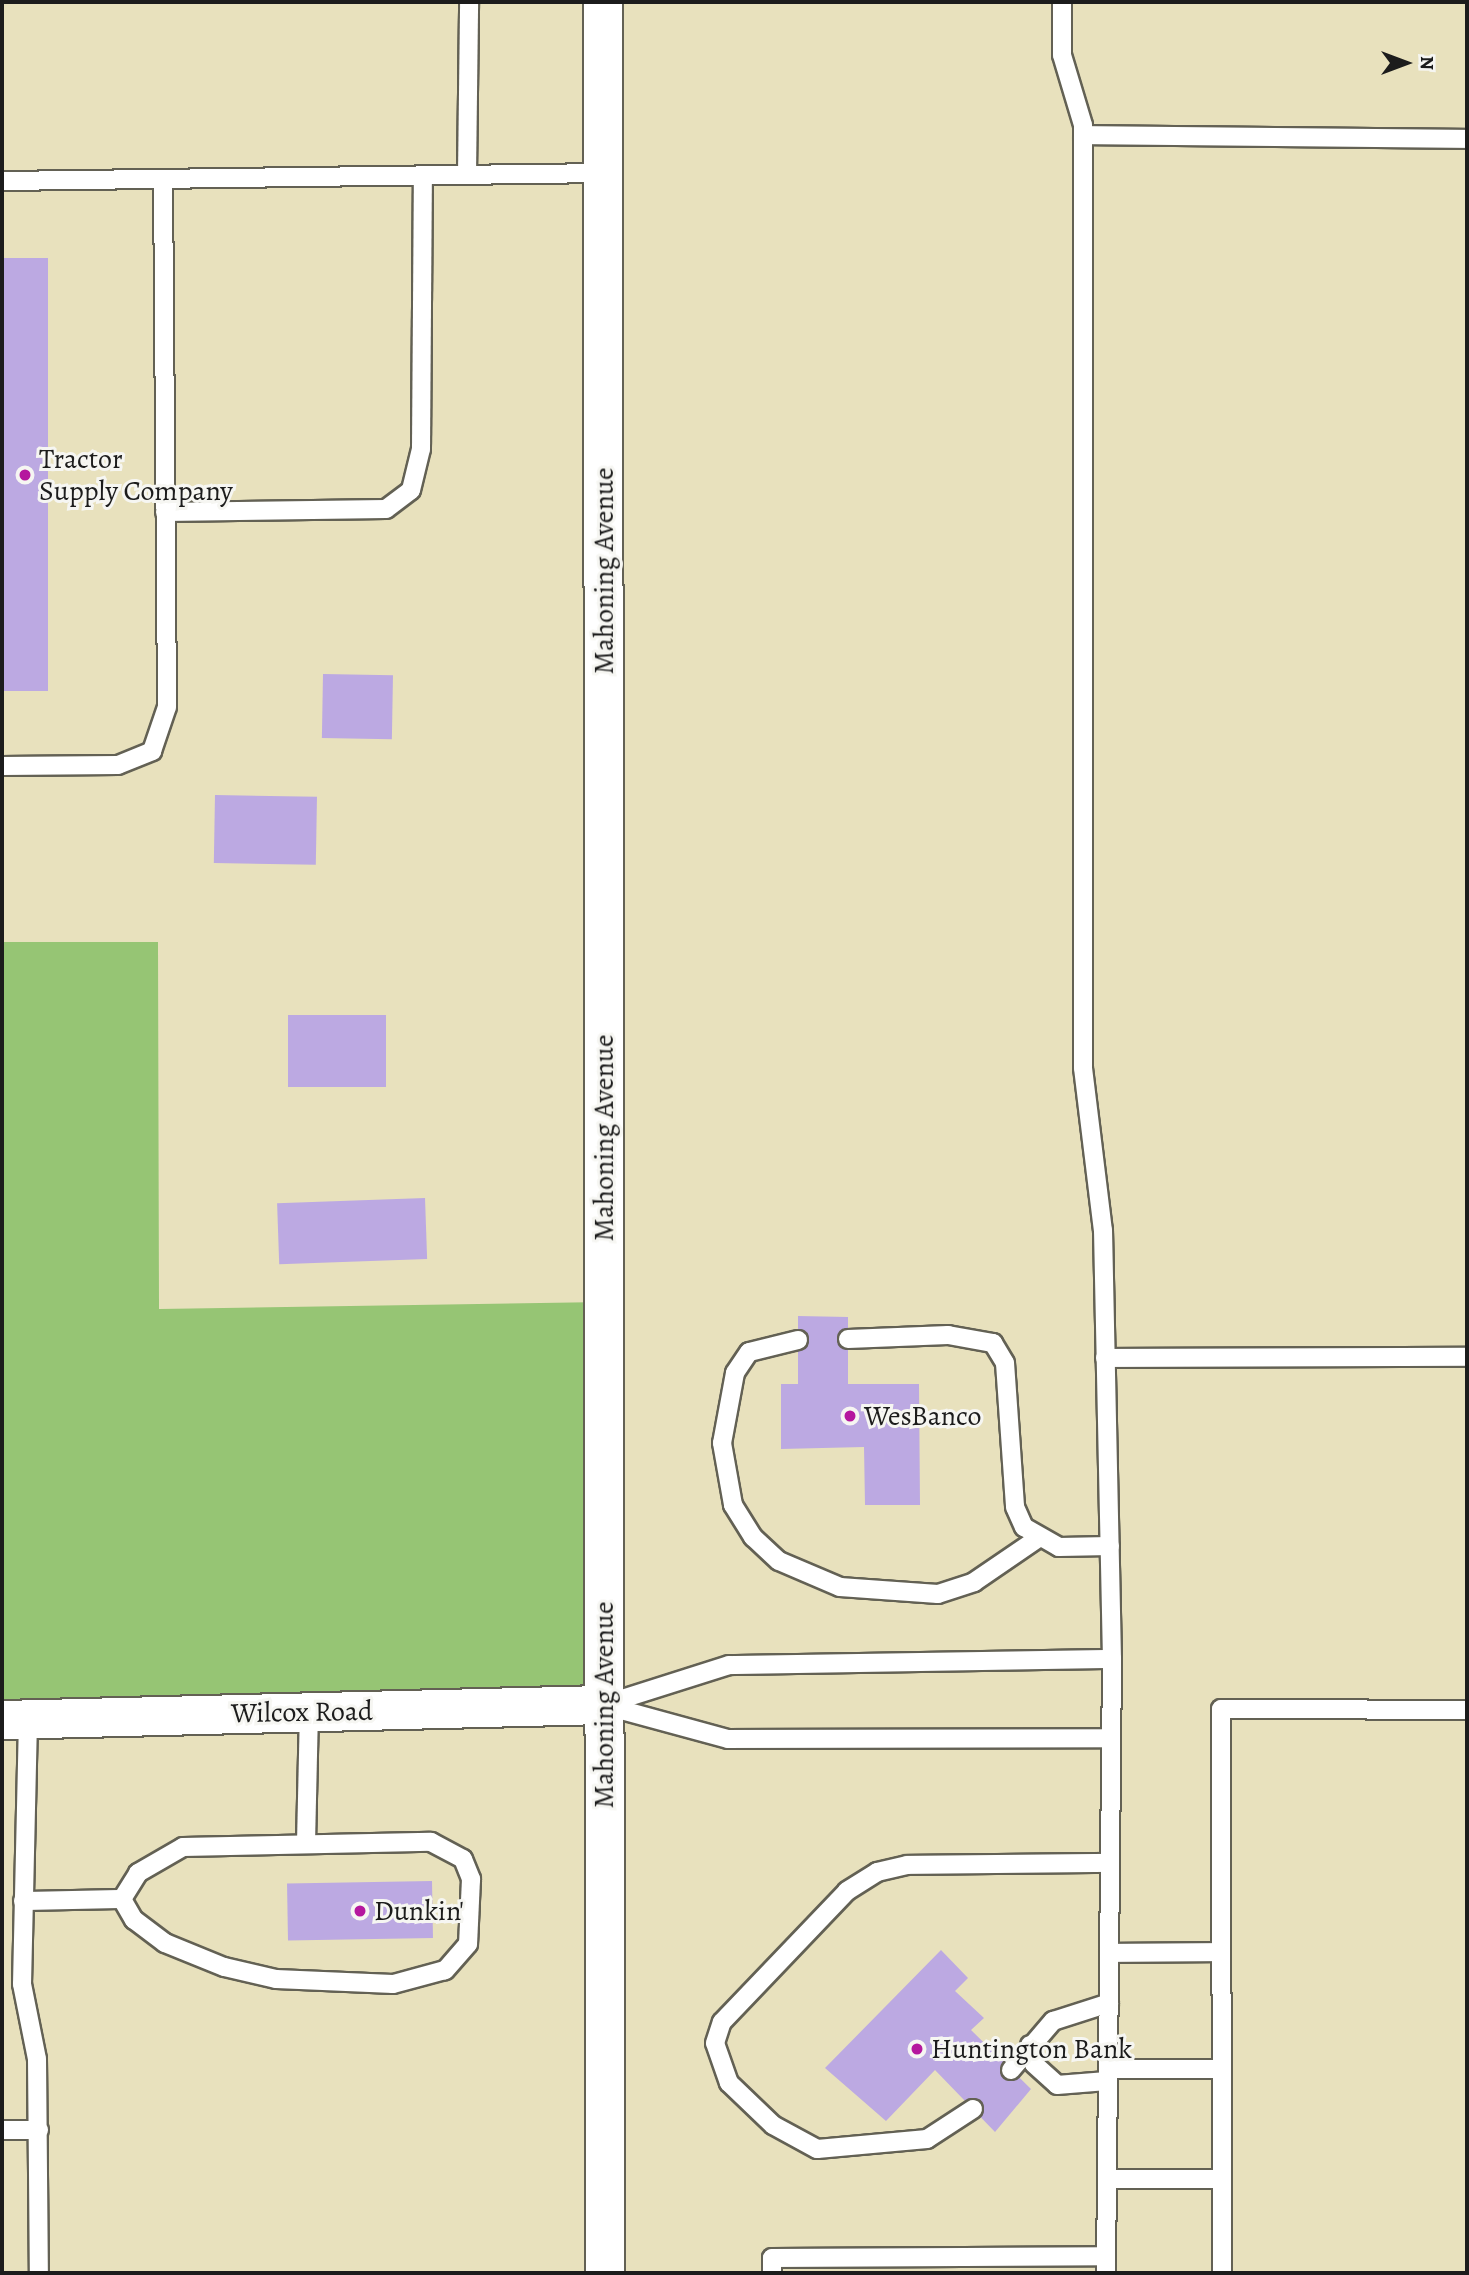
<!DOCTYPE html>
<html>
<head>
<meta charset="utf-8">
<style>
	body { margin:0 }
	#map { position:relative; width:1469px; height:2275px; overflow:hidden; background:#e8e1bd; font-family:Alegreya,serif }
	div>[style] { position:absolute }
	.green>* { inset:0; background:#96c574 }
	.building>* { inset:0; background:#bca9e2; transform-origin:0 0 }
	.roads { filter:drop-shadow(2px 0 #636154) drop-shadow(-2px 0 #636154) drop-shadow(0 2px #636154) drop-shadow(0 -2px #636154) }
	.lane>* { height:18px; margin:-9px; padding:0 9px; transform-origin:9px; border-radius:9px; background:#fff }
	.secondary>* { height:38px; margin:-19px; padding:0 19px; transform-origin:19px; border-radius:19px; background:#fff }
	.primary>* { height:38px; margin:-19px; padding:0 19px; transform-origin:19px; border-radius:19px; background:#fff }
	.dots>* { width:19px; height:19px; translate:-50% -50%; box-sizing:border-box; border:4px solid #f6f6f2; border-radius:50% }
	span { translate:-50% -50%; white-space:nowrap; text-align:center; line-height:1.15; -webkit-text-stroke:6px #f6f6f2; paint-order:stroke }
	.poi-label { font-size:28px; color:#1c1c1c }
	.left { translate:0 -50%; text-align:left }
	.street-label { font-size:28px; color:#1c1c1c }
	.frame { position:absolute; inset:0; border:4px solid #1c1c1c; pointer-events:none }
	.north { position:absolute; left:1371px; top:28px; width:70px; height:70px; -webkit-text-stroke:5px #f6f6f2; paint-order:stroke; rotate:90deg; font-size:19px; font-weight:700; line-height:28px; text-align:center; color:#1c1c1c }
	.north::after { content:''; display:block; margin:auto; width:24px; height:32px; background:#1c1c1c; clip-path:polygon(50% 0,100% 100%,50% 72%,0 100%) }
</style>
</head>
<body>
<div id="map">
	<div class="green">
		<div style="clip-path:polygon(2px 942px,158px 942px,159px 1309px,604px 1302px,603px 1705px,2px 1719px)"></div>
	</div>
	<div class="building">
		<div style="left:2px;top:258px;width:46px;height:433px"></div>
		<div style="left:323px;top:674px;width:70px;height:64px;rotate:1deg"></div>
		<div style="left:215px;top:795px;width:102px;height:68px;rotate:1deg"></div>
		<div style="left:288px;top:1015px;width:98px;height:72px"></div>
		<div style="left:425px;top:1198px;width:61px;height:148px;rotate:88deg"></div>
		<div style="clip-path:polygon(798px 1316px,848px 1317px,848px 1384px,919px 1384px,920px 1505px,865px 1505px,864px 1447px,781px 1449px,781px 1384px,798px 1384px)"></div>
		<div style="left:432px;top:1881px;width:57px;height:145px;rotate:89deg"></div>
		<div style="clip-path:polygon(941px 1950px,968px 1978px,955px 1991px,984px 2018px,971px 2030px,1031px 2089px,995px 2132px,935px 2070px,886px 2121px,825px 2068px)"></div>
	</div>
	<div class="roads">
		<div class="lane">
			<div style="left:1062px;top:2px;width:53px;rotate:90deg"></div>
			<div style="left:1062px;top:55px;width:73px;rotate:73.3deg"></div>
			<div style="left:1083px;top:125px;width:943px;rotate:90deg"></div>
			<div style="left:1083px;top:1068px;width:163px;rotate:83deg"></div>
			<div style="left:1103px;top:1230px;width:429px;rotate:88.8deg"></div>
			<div style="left:1112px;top:1659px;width:614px;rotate:90.56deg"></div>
			<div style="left:1083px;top:135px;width:384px;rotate:0.6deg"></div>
			<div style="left:467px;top:175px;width:173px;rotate:-89.3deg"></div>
			<div style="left:2px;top:181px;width:601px;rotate:-0.76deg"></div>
			<div style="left:165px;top:512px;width:221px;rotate:-0.8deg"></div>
			<div style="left:386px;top:509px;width:31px;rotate:-37deg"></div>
			<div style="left:411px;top:490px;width:42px;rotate:-76.3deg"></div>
			<div style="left:421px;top:449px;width:273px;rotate:-89.6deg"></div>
			<div style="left:2px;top:766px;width:116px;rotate:-0.5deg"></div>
			<div style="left:118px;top:765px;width:37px;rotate:-22deg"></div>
			<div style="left:152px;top:751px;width:46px;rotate:-71.2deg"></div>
			<div style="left:167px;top:707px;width:528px;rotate:-90.43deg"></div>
			<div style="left:848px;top:1339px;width:100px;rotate:-2.3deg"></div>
			<div style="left:948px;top:1335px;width:46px;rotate:10.1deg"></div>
			<div style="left:993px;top:1343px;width:23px;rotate:59deg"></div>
			<div style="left:1005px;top:1363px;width:144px;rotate:86deg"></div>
			<div style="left:1015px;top:1507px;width:22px;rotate:66deg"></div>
			<div style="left:1024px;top:1527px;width:40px;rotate:29.7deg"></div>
			<div style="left:1059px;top:1547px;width:51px;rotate:-1.1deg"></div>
			<div style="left:798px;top:1340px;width:50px;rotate:166.2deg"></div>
			<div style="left:749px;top:1352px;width:25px;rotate:124deg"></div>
			<div style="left:735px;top:1373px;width:71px;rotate:100.5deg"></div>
			<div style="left:722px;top:1443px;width:63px;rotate:79.9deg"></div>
			<div style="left:733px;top:1505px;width:38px;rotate:58deg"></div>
			<div style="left:753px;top:1537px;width:35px;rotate:43deg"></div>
			<div style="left:779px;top:1561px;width:66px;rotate:23.1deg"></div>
			<div style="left:840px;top:1587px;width:98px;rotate:4.1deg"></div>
			<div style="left:938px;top:1594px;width:38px;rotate:-18deg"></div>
			<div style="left:974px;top:1582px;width:76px;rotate:-34.3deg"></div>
			<div style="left:1105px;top:1358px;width:362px;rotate:-0.2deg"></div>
			<div style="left:603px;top:1705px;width:132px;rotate:-17.6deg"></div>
			<div style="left:729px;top:1665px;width:383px;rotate:-0.9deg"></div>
			<div style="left:603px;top:1705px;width:130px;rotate:15.2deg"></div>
			<div style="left:728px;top:1739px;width:383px;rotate:-0.1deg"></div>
			<div style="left:28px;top:1720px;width:264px;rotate:91.3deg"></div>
			<div style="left:22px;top:1984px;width:76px;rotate:78.7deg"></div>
			<div style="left:37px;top:2059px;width:214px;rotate:89.5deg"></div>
			<div style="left:431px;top:1842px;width:36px;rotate:28deg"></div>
			<div style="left:463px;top:1859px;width:22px;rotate:68deg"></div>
			<div style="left:471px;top:1879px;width:65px;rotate:92.6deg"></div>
			<div style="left:468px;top:1944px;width:35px;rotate:131deg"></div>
			<div style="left:445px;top:1970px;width:54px;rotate:164.9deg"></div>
			<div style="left:393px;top:1984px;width:117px;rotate:-177.6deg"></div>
			<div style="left:276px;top:1979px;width:53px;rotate:-167deg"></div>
			<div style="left:224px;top:1967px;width:64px;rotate:-157.9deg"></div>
			<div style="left:165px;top:1943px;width:39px;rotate:-143deg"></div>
			<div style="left:134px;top:1920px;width:24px;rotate:-120deg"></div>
			<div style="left:122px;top:1899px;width:31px;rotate:-58deg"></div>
			<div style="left:138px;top:1873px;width:52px;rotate:-30deg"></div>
			<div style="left:183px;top:1847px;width:248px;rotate:-1.2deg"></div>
			<div style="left:306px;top:1843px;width:130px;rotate:-88.7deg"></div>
			<div style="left:23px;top:1901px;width:99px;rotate:-1.2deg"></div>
			<div style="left:1109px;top:1953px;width:112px;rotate:-0.5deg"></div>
			<div style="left:1030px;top:2045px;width:19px;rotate:78deg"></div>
			<div style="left:1034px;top:2064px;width:31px;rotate:42deg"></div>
			<div style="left:1057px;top:2085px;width:50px;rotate:-4.6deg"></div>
			<div style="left:1108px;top:2069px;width:113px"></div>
			<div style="left:1011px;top:2070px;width:65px;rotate:-49.4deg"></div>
			<div style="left:1053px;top:2021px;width:59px;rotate:-17.8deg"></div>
			<div style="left:973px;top:2109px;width:55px;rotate:146.9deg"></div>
			<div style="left:927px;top:2139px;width:110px;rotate:174.8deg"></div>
			<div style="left:817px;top:2149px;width:50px;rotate:-151.4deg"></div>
			<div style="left:773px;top:2125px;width:61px;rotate:-136.3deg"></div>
			<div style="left:729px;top:2083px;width:42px;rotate:-109.3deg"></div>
			<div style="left:715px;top:2043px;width:22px;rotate:-72deg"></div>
			<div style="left:722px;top:2022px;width:181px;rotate:-46.3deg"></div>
			<div style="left:847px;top:1891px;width:36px;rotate:-32deg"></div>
			<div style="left:877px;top:1872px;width:31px;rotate:-13deg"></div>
			<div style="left:907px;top:1865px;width:203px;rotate:-0.6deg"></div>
			<div style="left:2px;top:2130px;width:37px"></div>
			<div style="left:1107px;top:2179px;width:114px"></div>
			<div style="left:772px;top:2273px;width:15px;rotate:-90deg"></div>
			<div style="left:772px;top:2258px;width:334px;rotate:-0.3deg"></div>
			<div style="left:1222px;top:2273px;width:564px;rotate:-90.1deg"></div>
			<div style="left:1221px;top:1709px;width:246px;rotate:0.2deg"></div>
		</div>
		<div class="secondary">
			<div style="left:2px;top:1720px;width:601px;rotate:-1.43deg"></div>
		</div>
		<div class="primary">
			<div style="left:603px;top:2px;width:2271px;rotate:89.95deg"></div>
		</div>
	</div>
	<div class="dots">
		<div style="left:25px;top:475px;background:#b5179e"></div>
		<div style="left:850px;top:1416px;background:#b5179e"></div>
		<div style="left:360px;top:1911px;background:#b5179e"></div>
		<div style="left:917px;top:2049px;background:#b5179e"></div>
	</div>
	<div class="poi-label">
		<span class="left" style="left:39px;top:475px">Tractor<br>Supply Company</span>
		<span class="left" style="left:864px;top:1416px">WesBanco</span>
		<span class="left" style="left:374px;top:1911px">Dunkin'</span>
		<span class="left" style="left:931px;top:2049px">Huntington Bank</span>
	</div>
	<div class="street-label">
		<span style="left:604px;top:571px;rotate:-90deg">Mahoning Avenue</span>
		<span style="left:604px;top:1138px;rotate:-90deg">Mahoning Avenue</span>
		<span style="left:604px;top:1705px;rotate:-90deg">Mahoning Avenue</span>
		<span style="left:302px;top:1712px;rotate:-1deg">Wilcox Road</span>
	</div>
	<div class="frame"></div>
	<div class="north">N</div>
</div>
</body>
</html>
